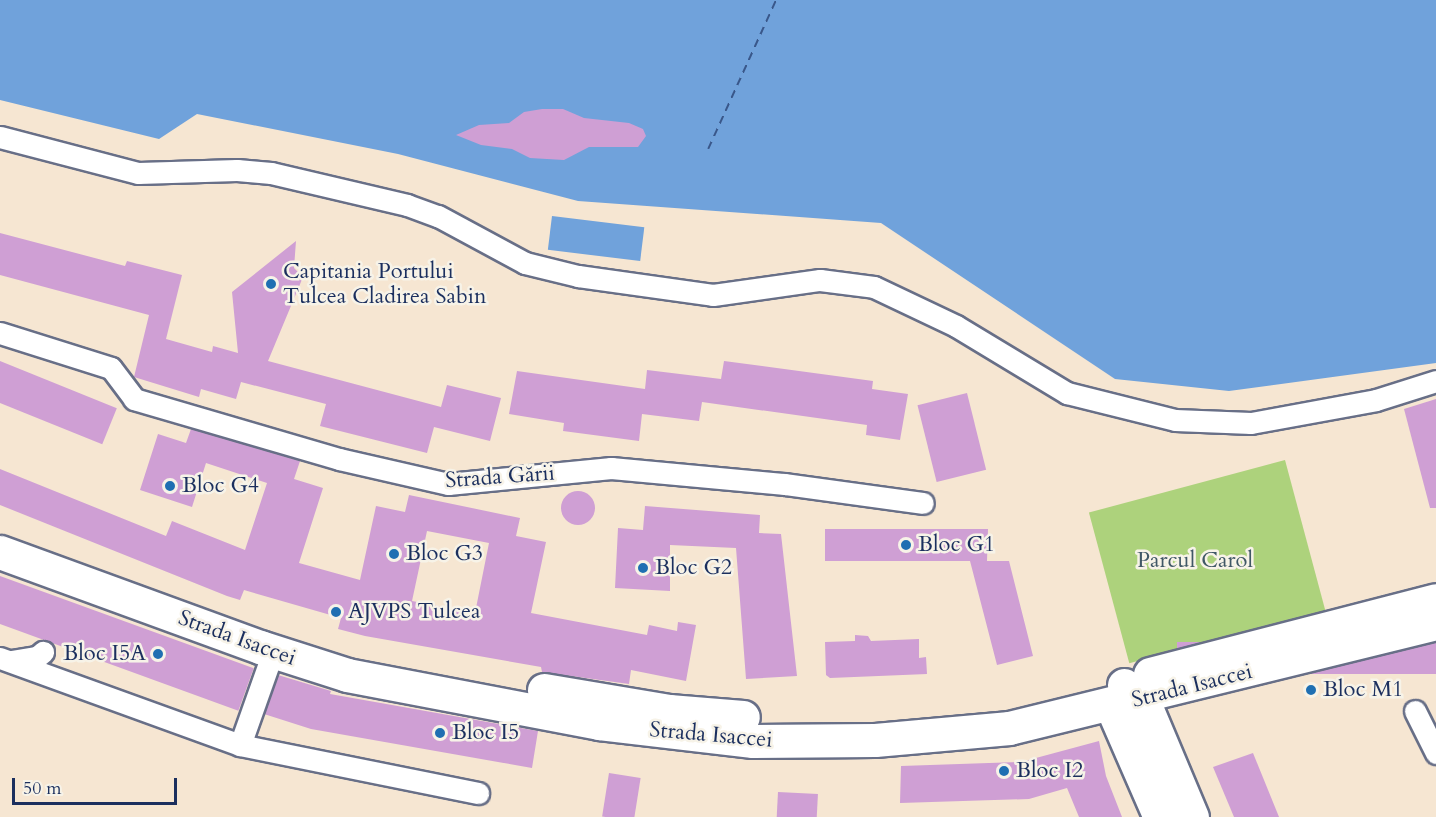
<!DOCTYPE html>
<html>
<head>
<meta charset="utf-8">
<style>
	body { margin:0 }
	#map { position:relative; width:1436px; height:817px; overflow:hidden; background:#f6e6d2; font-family:Cardo,serif }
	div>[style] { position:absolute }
	.green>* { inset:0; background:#add27c; transform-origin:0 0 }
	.water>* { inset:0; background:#70a2db; transform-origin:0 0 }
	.ferry>* { height:1.5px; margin-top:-0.75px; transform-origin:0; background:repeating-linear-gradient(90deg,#39578a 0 8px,transparent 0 14px) }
	.building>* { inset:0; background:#cf9fd4; transform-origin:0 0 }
	.round { border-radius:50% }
	.roads { filter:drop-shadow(2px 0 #686f87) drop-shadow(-2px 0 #686f87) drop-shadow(0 2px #686f87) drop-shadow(0 -2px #686f87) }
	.street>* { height:21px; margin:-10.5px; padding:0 10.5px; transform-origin:10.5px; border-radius:10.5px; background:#fff }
	.primary>* { height:33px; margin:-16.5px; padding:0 16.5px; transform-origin:16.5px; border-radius:16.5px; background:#fff }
	.dots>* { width:16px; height:16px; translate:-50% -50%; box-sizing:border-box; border:3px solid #f7f3e8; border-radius:50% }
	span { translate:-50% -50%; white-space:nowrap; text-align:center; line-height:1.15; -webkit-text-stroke:5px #f7f3e8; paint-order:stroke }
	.poi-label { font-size:22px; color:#1b2f5e }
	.left { translate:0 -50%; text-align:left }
	.right { translate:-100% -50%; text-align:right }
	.street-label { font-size:22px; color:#1b2f5e }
	.park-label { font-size:22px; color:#405866 }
	.scale { position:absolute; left:12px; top:778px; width:165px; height:27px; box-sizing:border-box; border:3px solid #1b2f5e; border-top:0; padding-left:8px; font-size:18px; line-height:21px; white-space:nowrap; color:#1b2f5e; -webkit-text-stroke:4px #f7f3e8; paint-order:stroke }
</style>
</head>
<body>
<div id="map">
	<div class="green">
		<div style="left:1285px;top:460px;width:156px;height:203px;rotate:75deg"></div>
	</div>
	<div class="water">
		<div style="clip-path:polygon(0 0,1436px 0,1436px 363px,1229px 391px,1115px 379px,881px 223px,578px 201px,398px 154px,197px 114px,159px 139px,0 100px)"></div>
		<div style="left:552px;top:216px;width:93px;height:34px;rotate:7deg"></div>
	</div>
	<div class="ferry">
		<div style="left:708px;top:149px;width:164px;rotate:-65.5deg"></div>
	</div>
	<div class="building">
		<div style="clip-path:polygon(542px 109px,563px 109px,584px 118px,629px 123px,643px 129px,646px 136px,638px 147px,589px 147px,564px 160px,530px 158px,512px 149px,481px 145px,456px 135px,479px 125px,509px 123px,524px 112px)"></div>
		<div style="clip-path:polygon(0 233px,125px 266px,127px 261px,182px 275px,166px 339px,212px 352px,213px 346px,238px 353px,232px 292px,296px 241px,294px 268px,303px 277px,268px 361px,441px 407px,447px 385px,501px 398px,490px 441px,434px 427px,427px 453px,320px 426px,326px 404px,241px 382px,236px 399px,201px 389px,199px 397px,134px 377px,149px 315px,0 275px)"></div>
		<div style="left:0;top:361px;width:126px;height:39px;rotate:22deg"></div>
		<div style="clip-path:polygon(724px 361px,873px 381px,872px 389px,908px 394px,900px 440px,866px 435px,867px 425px,702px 402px,699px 421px,642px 414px,639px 441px,563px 431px,564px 423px,509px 414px,517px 371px,645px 389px,647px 370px,721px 379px)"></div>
		<div style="left:967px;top:393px;width:79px;height:51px;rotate:76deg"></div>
		<div style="clip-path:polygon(1436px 399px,1436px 508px,1430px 508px,1404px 409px)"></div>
		<div style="clip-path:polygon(evenodd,191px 429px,300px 461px,294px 479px,323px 488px,299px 563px,360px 580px,376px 506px,405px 512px,409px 495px,520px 518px,516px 536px,546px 542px,531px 613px,647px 635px,649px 625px,677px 631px,678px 622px,696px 625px,686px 681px,631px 670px,629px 684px,542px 672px,541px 667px,365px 636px,338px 629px,341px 618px,244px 590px,240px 600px,227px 596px,0 505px,0 469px,166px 536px,172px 521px,245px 550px,267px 483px,206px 463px,192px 507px,140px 490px,158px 434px,186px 443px,191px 429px,427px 531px,489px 543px,475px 613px,412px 601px,427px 531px)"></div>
		<div class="round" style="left:561px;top:491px;width:34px;height:34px"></div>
		<div style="clip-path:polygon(645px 506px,760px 515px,759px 533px,781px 534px,797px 676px,746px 679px,736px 548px,670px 545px,670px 591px,615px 588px,618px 528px,643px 530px)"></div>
		<div style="clip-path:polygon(825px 529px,988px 529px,987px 561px,1009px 561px,1033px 656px,997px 665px,970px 561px,825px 561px)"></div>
		<div style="left:0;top:576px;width:270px;height:45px;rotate:20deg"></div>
		<div style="clip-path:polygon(855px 635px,868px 636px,871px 641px,919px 639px,919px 658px,926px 657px,927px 674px,830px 678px,826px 675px,825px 642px,855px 641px)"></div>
		<div style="left:1436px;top:642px;width:32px;height:259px;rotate:90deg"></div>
		<div style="clip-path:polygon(278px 675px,331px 691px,330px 694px,538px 731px,532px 768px,311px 729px,264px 714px)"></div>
		<div style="clip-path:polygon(1099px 741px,1106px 776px,1122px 817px,1079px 817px,1067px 788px,1029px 799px,900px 803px,901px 766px,1021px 762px)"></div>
		<div style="clip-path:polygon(1253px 753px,1279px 817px,1234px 817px,1213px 767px)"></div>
		<div style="left:609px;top:773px;width:32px;height:44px;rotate:9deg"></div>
		<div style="left:778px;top:792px;width:40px;height:25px;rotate:3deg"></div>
	</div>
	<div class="roads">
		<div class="street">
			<div style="left:0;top:137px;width:143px;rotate:14.6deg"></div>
			<div style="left:138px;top:173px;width:99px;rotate:-1.7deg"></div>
			<div style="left:237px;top:170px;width:34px;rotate:5deg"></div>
			<div style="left:271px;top:173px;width:140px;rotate:13.2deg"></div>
			<div style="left:407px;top:205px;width:33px;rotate:20deg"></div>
			<div style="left:438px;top:216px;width:99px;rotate:28.4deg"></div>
			<div style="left:525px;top:263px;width:55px;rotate:13.8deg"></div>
			<div style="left:578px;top:276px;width:136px;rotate:8deg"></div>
			<div style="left:713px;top:295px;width:108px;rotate:-8deg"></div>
			<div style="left:820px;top:280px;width:54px;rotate:7.4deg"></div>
			<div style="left:874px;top:287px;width:91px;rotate:25.4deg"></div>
			<div style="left:956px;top:326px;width:130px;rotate:31.1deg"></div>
			<div style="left:1067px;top:393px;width:111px;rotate:14deg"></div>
			<div style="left:1175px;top:420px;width:76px;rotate:2.3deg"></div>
			<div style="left:1251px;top:423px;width:127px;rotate:-10.4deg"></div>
			<div style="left:1376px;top:400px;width:63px;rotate:-17.6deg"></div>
			<div style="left:0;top:333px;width:116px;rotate:17.5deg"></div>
			<div style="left:111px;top:368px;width:39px;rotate:53deg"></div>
			<div style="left:134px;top:399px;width:214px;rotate:16.3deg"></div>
			<div style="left:339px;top:459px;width:112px;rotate:12.9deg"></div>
			<div style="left:448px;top:484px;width:164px;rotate:-5.6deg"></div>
			<div style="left:611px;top:468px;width:175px;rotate:5.3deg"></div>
			<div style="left:785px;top:484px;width:139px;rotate:7.8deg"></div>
			<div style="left:0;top:658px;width:255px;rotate:19.9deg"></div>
			<div style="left:240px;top:745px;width:243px;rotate:11.4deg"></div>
			<div style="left:11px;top:661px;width:26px;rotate:-9deg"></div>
			<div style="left:37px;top:657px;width:8px;rotate:-40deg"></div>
			<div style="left:1415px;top:711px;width:47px;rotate:63.4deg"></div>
			<div style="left:240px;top:745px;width:99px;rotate:-70.5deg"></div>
		</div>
		<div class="primary">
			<div style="left:0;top:552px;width:277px;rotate:20.1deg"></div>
			<div style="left:260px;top:647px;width:91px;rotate:17.8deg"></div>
			<div style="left:347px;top:675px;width:257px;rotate:10.8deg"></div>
			<div style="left:599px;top:723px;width:155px;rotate:6.7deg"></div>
			<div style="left:753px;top:741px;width:122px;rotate:-0.5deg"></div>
			<div style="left:875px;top:740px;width:135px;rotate:-5.1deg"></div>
			<div style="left:1009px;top:728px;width:440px;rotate:-13.8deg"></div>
			<div style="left:1150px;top:674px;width:295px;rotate:-14.5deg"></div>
			<div style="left:1124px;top:685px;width:22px;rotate:36deg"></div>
			<div style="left:1142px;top:698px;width:129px;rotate:67.2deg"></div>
			<div style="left:544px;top:690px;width:127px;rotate:9.5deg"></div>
			<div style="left:669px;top:711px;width:74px;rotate:4.6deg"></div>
			<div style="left:1111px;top:705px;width:122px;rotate:66.4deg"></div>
		</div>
	</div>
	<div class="dots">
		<div style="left:271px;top:284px;background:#1f6fb2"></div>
		<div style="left:170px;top:486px;background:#1f6fb2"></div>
		<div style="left:906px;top:545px;background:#1f6fb2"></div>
		<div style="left:394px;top:554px;background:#1f6fb2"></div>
		<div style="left:643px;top:568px;background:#1f6fb2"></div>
		<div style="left:336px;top:612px;background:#1f6fb2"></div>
		<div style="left:158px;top:654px;background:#1f6fb2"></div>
		<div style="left:1311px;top:690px;background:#1f6fb2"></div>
		<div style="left:440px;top:733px;background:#1f6fb2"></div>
		<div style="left:1004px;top:771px;background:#1f6fb2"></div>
	</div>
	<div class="poi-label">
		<span class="left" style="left:283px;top:284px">Capitania Portului<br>Tulcea Cladirea Sabin</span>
		<span class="left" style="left:182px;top:486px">Bloc G4</span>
		<span class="left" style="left:918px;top:545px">Bloc G1</span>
		<span class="left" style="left:406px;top:554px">Bloc G3</span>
		<span class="left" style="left:655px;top:568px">Bloc G2</span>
		<span class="left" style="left:348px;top:612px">AJVPS Tulcea</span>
		<span class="right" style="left:146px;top:654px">Bloc I5A</span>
		<span class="left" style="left:1323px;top:690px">Bloc M1</span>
		<span class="left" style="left:452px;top:733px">Bloc I5</span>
		<span class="left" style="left:1016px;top:771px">Bloc I2</span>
	</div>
	<div class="street-label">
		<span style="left:500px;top:477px;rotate:-4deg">Strada Gării</span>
		<span style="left:237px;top:638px;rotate:20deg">Strada Isaccei</span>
		<span style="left:1192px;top:686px;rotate:-14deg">Strada Isaccei</span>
		<span style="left:711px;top:735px;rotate:5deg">Strada Isaccei</span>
	</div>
	<div class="park-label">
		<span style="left:1195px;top:561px">Parcul Carol</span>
	</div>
	<div class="scale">50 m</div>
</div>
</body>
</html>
